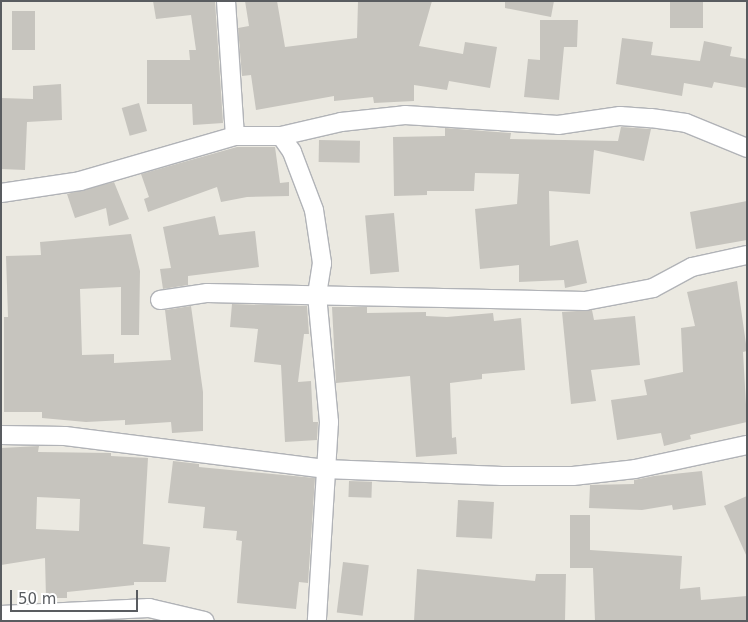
<!DOCTYPE html>
<html>
<head>
<meta charset="utf-8">
<style>
	body { margin:0 }
	#map { position:relative; width:748px; height:622px; overflow:hidden; background:#ebe9e1; font-family:"DejaVu Sans",sans-serif }
	div>[style] { position:absolute }
	.building>* { inset:0; background:#c6c4be; transform-origin:0 0 }
	.roads { filter:drop-shadow(1px 0 #b1b3b7) drop-shadow(-1px 0 #b1b3b7) drop-shadow(0 1px #b1b3b7) drop-shadow(0 -1px #b1b3b7) }
	.minor>* { height:18px; margin:-9px; padding:0 9px; transform-origin:9px; border-radius:9px; background:#fff }
	span { translate:-50% -50%; white-space:nowrap; text-align:center; line-height:1.15; -webkit-text-stroke:5px #fff; paint-order:stroke }
	.frame { position:absolute; inset:0; border:2px solid #595c60; pointer-events:none }
	.scale { position:absolute; left:10px; top:590px; width:128px; height:22px; box-sizing:border-box; border:2px solid #595c60; border-top:0; padding-left:6px; font-size:15px; line-height:18px; white-space:nowrap; color:#595c60; -webkit-text-stroke:4px #fff; paint-order:stroke }
</style>
</head>
<body>
<div id="map">
	<div class="building">
		<div style="clip-path:polygon(153px 1px,215px 1px,223px 123px,193px 125px,192px 104px,147px 104px,147px 60px,190px 60px,189px 50px,196px 50px,191px 15px,156px 19px)"></div>
		<div style="clip-path:polygon(245px 1px,277px 1px,285px 47px,357px 38px,358px 1px,432px 1px,419px 46px,463px 54px,465px 42px,497px 47px,490px 88px,449px 81px,447px 90px,414px 85px,414px 101px,374px 103px,373px 97px,334px 101px,334px 96px,256px 110px,251px 75px,242px 76px,238px 28px,249px 26px)"></div>
		<div style="clip-path:polygon(505px 1px,554px 1px,551px 17px,505px 8px)"></div>
		<div style="left:670px;top:1px;width:33px;height:27px"></div>
		<div style="left:12px;top:11px;width:23px;height:39px"></div>
		<div style="clip-path:polygon(540px 20px,578px 20px,577px 47px,564px 47px,559px 100px,524px 97px,528px 59px,540px 60px)"></div>
		<div style="clip-path:polygon(622px 38px,653px 42px,651px 55px,700px 61px,704px 41px,732px 47px,730px 56px,747px 59px,747px 88px,714px 82px,712px 88px,684px 83px,682px 96px,616px 84px)"></div>
		<div style="clip-path:polygon(61px 84px,62px 120px,27px 122px,25px 170px,1px 169px,1px 98px,33px 99px,33px 86px)"></div>
		<div style="left:139px;top:103px;width:29px;height:18px;rotate:74deg"></div>
		<div style="clip-path:polygon(621px 127px,651px 129px,644px 161px,594px 150px,590px 194px,549px 191px,550px 246px,578px 240px,587px 283px,565px 288px,564px 280px,519px 282px,519px 265px,480px 269px,475px 209px,517px 204px,519px 174px,475px 173px,474px 191px,427px 191px,427px 195px,394px 196px,393px 137px,445px 136px,445px 128px,511px 133px,510px 139px,618px 141px)"></div>
		<div style="left:319px;top:140px;width:41px;height:22px;rotate:1deg"></div>
		<div style="clip-path:polygon(237px 147px,275px 147px,280px 183px,289px 182px,289px 196px,247px 197px,221px 202px,217px 187px,148px 212px,144px 199px,149px 197px,141px 174px)"></div>
		<div style="clip-path:polygon(114px 182px,129px 219px,109px 226px,106px 208px,75px 218px,67px 194px)"></div>
		<div style="clip-path:polygon(747px 201px,747px 240px,696px 249px,690px 212px)"></div>
		<div style="left:394px;top:213px;width:59px;height:29px;rotate:85deg"></div>
		<div style="clip-path:polygon(215px 216px,219px 235px,255px 231px,259px 267px,188px 276px,188px 285px,163px 289px,160px 269px,171px 268px,163px 227px)"></div>
		<div style="clip-path:polygon(131px 234px,140px 271px,139px 335px,121px 335px,121px 287px,80px 289px,82px 355px,114px 354px,114px 363px,171px 360px,165px 310px,191px 306px,203px 392px,203px 431px,172px 433px,171px 422px,125px 425px,125px 420px,86px 422px,42px 418px,42px 412px,4px 412px,4px 317px,8px 317px,6px 256px,41px 255px,40px 242px)"></div>
		<div style="clip-path:polygon(737px 281px,747px 351px,743px 352px,747px 422px,690px 435px,691px 439px,664px 446px,661px 433px,617px 440px,611px 400px,647px 395px,644px 380px,683px 372px,681px 328px,695px 326px,687px 292px)"></div>
		<div style="clip-path:polygon(232px 304px,307px 306px,309px 334px,304px 334px,298px 382px,311px 381px,313px 422px,318px 422px,317px 440px,285px 442px,281px 365px,254px 362px,258px 329px,230px 327px)"></div>
		<div style="clip-path:polygon(332px 307px,367px 307px,367px 313px,426px 312px,426px 316px,447px 317px,493px 313px,494px 321px,521px 318px,525px 370px,482px 374px,482px 379px,450px 383px,452px 438px,456px 437px,457px 454px,416px 457px,410px 376px,336px 383px)"></div>
		<div style="clip-path:polygon(592px 310px,594px 320px,635px 316px,640px 365px,591px 370px,596px 401px,571px 404px,562px 312px)"></div>
		<div style="clip-path:polygon(evenodd,39px 446px,38px 452px,111px 453px,111px 456px,148px 458px,143px 544px,170px 547px,166px 582px,134px 582px,134px 585px,67px 592px,67px 598px,46px 598px,45px 558px,1px 565px,1px 448px,39px 446px,37px 497px,80px 499px,79px 531px,36px 529px,37px 497px)"></div>
		<div style="clip-path:polygon(173px 461px,199px 464px,199px 467px,315px 478px,308px 583px,299px 582px,296px 609px,237px 603px,242px 541px,236px 540px,237px 531px,203px 528px,205px 507px,168px 503px)"></div>
		<div style="clip-path:polygon(702px 471px,706px 505px,673px 510px,672px 505px,642px 510px,589px 508px,590px 485px,634px 484px,634px 480px,654px 476px)"></div>
		<div style="left:349px;top:481px;width:23px;height:16px;rotate:2deg"></div>
		<div style="clip-path:polygon(747px 496px,747px 557px,724px 506px)"></div>
		<div style="left:458px;top:500px;width:36px;height:37px;rotate:3deg"></div>
		<div style="clip-path:polygon(570px 515px,590px 515px,590px 550px,682px 556px,680px 589px,700px 587px,701px 600px,747px 596px,747px 621px,595px 621px,593px 568px,570px 568px)"></div>
		<div style="left:343px;top:562px;width:26px;height:51px;rotate:7deg"></div>
		<div style="clip-path:polygon(417px 569px,535px 581px,536px 574px,566px 574px,565px 621px,414px 621px)"></div>
	</div>
	<div class="roads">
		<div class="minor">
			<div style="left:226px;top:1px;width:135px;rotate:86.2deg"></div>
			<div style="left:281px;top:136px;width:19px;rotate:55deg"></div>
			<div style="left:292px;top:152px;width:62px;rotate:69.2deg"></div>
			<div style="left:314px;top:210px;width:54px;rotate:81.4deg"></div>
			<div style="left:322px;top:263px;width:32px;rotate:99deg"></div>
			<div style="left:317px;top:295px;width:128px;rotate:84.6deg"></div>
			<div style="left:329px;top:422px;width:199px;rotate:93.5deg"></div>
			<div style="left:1px;top:193px;width:80px;rotate:-8.6deg"></div>
			<div style="left:80px;top:181px;width:161px;rotate:-16.2deg"></div>
			<div style="left:235px;top:136px;width:46px"></div>
			<div style="left:281px;top:136px;width:62px;rotate:-13.1deg"></div>
			<div style="left:341px;top:122px;width:64px;rotate:-6.2deg"></div>
			<div style="left:405px;top:115px;width:153px;rotate:3.7deg"></div>
			<div style="left:558px;top:125px;width:63px;rotate:-8.3deg"></div>
			<div style="left:620px;top:116px;width:31px;rotate:4deg"></div>
			<div style="left:651px;top:118px;width:35px;rotate:8deg"></div>
			<div style="left:686px;top:123px;width:66px;rotate:22.3deg"></div>
			<div style="left:160px;top:300px;width:48px;rotate:-8.5deg"></div>
			<div style="left:207px;top:293px;width:378px;rotate:1.2deg"></div>
			<div style="left:585px;top:301px;width:69px;rotate:-10.8deg"></div>
			<div style="left:653px;top:288px;width:44px;rotate:-28.3deg"></div>
			<div style="left:692px;top:267px;width:56px;rotate:-12.3deg"></div>
			<div style="left:1px;top:435px;width:64px;rotate:0.9deg"></div>
			<div style="left:65px;top:436px;width:262px;rotate:7.2deg"></div>
			<div style="left:325px;top:469px;width:177px;rotate:2.3deg"></div>
			<div style="left:502px;top:476px;width:71px"></div>
			<div style="left:573px;top:476px;width:62px;rotate:-6.4deg"></div>
			<div style="left:635px;top:469px;width:115px;rotate:-12.1deg"></div>
			<div style="left:1px;top:615px;width:148px;rotate:-2.7deg"></div>
			<div style="left:149px;top:608px;width:57px;rotate:13.1deg"></div>
		</div>
	</div>
	<div class="frame"></div>
	<div class="scale">50 m</div>
</div>
</body>
</html>
